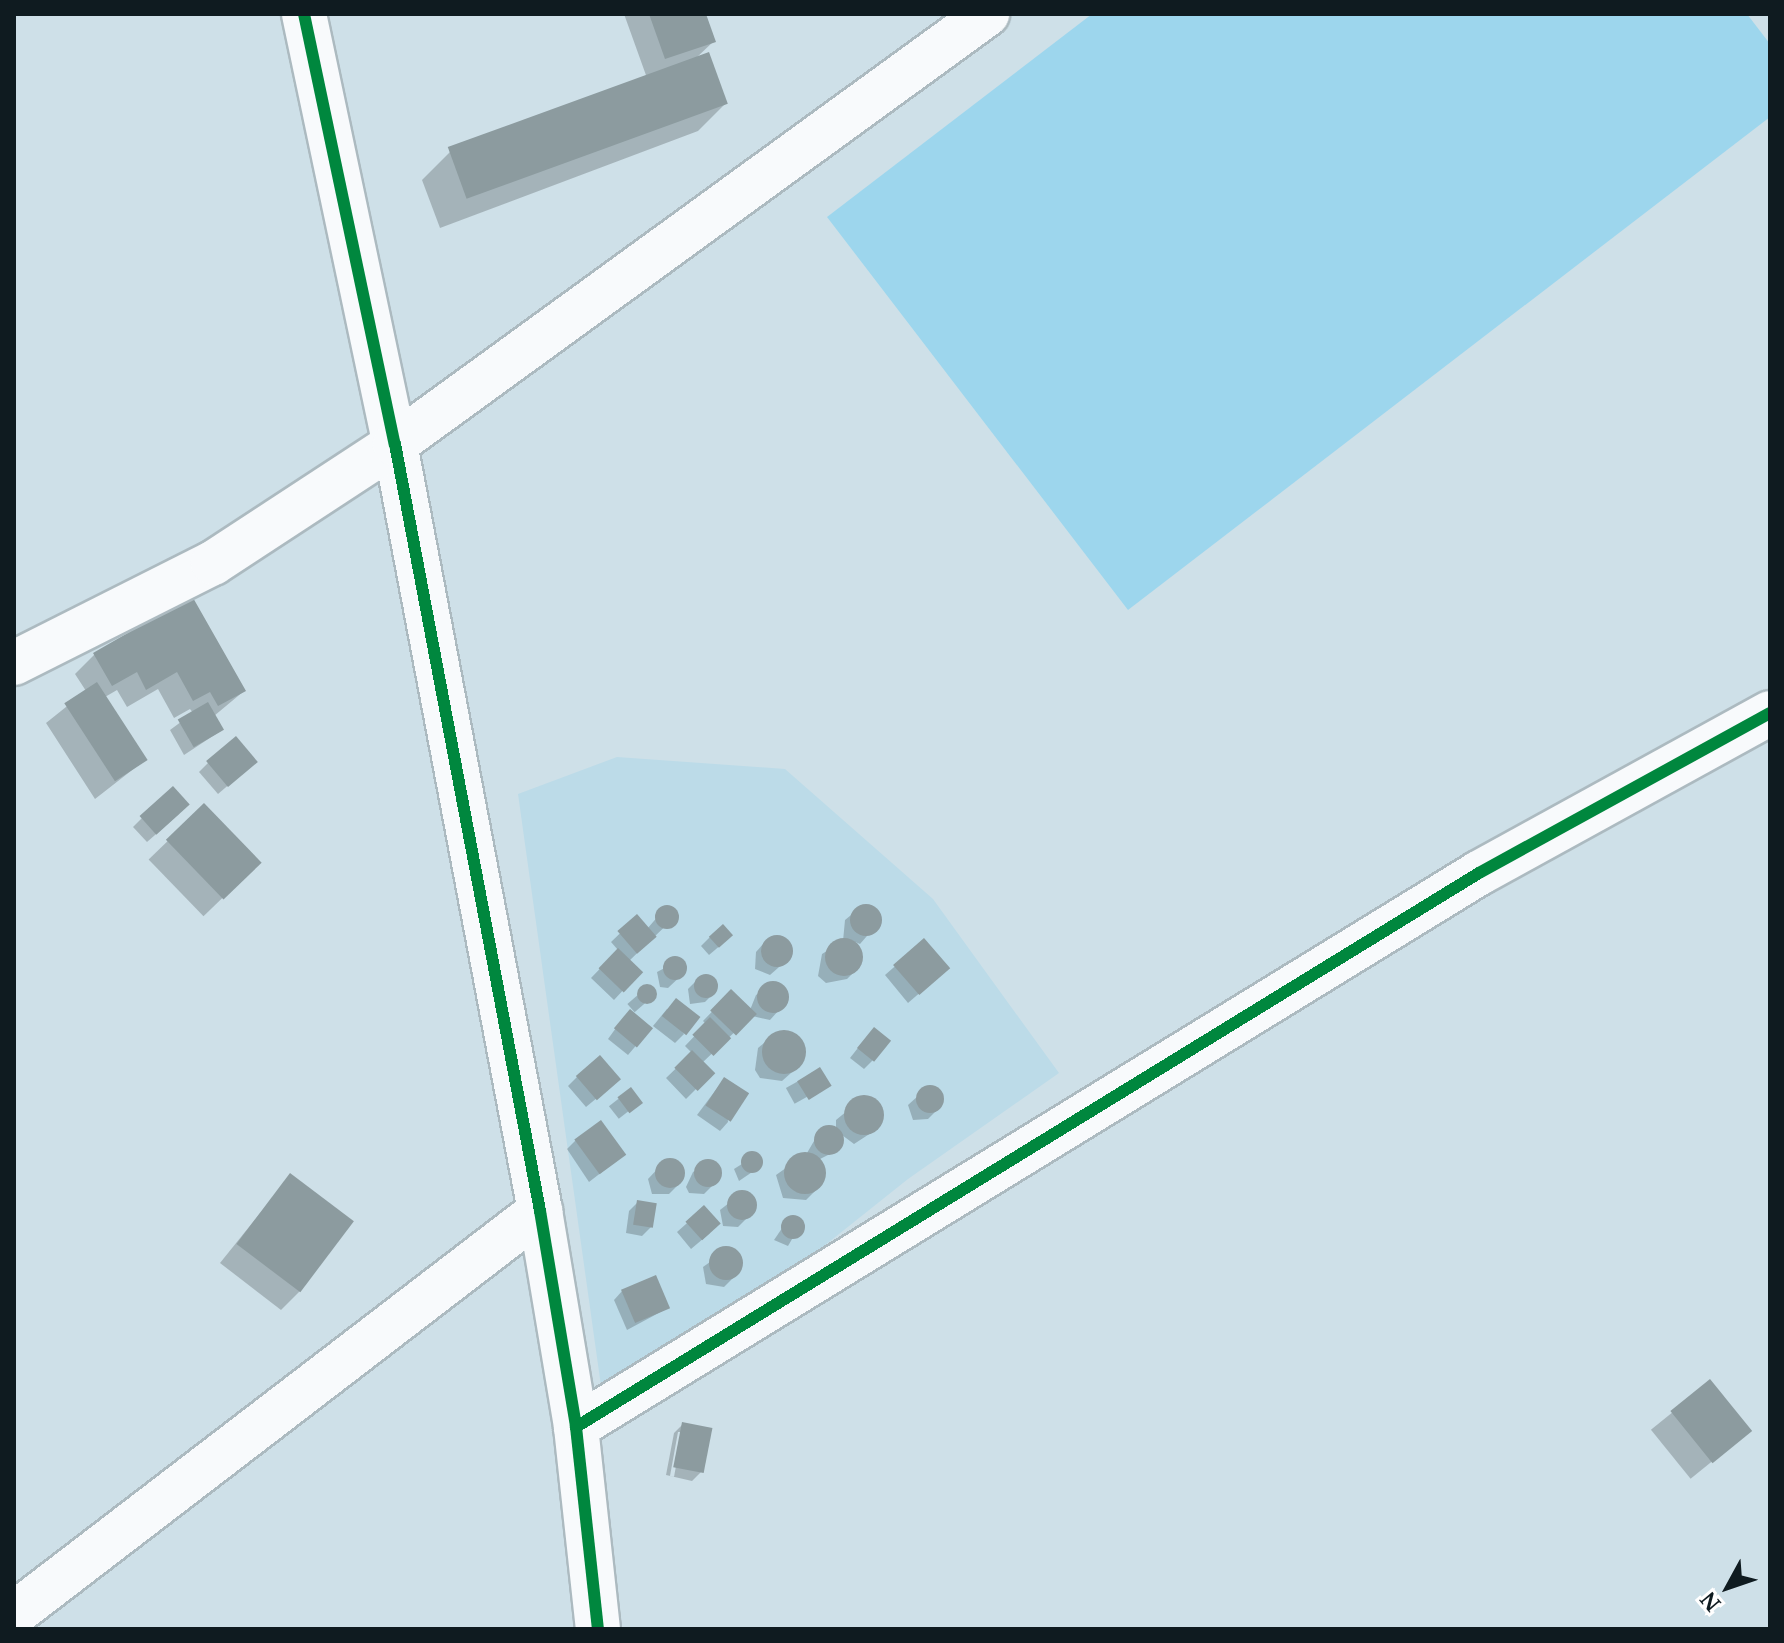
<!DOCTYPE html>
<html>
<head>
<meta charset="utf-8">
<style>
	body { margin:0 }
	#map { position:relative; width:1784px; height:1643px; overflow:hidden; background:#cee0e8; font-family:"Noto Serif",serif }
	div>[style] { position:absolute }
	.built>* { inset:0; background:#bcdbe8 }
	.green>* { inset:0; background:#9dd6ed }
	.shadow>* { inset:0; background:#0003; transform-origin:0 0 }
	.building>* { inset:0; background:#8c9b9f; transform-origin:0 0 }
	.round { border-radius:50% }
	.roads { filter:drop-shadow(2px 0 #acbac0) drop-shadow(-2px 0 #acbac0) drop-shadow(0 2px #acbac0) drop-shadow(0 -2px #acbac0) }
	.minor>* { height:44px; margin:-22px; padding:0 22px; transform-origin:22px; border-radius:22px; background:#f8fafc }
	.cycleway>* { height:12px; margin:-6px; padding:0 6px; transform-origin:6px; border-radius:6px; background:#00873e }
	span { translate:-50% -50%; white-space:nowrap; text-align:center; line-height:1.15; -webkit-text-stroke:8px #fff; paint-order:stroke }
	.frame { position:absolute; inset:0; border:16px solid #0f1b20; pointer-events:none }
	.north { position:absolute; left:1688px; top:1547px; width:80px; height:80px; -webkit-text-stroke:6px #fff; paint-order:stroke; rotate:230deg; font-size:22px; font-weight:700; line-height:32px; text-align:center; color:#0f1b20 }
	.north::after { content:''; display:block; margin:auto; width:28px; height:36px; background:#0f1b20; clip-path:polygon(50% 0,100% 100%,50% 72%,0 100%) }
</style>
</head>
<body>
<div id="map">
	<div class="built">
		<div style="clip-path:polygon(617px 757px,785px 769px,933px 899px,1059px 1073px,908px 1179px,775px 1285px,601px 1386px,518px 794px)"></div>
	</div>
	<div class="green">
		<div style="clip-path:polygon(1092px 14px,1747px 14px,1770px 44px,1770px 117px,1128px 610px,827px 217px)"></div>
	</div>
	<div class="shadow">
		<div style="clip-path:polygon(624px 14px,704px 14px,714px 41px,695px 59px,726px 103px,698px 131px,440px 228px,422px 180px,450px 152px,647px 78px)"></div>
		<div style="clip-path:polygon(191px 599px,244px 691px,214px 716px,222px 730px,184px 755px,170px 730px,193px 713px,190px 709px,174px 718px,158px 689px,127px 707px,117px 690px,105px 697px,145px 760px,95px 799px,46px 723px,86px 691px,75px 674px,94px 655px)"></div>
		<div style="clip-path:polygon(208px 763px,246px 770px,218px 794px,199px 772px)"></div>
		<div style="left:204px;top:806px;width:79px;height:77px;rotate:46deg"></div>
		<div style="clip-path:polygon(179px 814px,147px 842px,133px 827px,142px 818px)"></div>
		<div style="clip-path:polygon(862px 906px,878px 913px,880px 921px,860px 944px,848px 939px,859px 948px,856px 970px,847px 979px,826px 983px,818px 976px,822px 954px,843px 941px,845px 920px)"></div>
		<div style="clip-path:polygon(666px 907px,677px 915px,629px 961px,640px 972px,614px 1000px,591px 978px,618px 950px,611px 942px,637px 917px,647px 929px)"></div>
		<div style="clip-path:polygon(710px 937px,722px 944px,709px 955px,701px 946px)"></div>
		<div style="clip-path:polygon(782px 938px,788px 943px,787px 960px,770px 975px,755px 969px,756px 952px,765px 942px)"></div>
		<div style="clip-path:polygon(924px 941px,938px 977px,908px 1003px,885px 975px)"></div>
		<div style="clip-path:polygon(680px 960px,684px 973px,668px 988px,660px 987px,657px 972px)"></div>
		<div style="clip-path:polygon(712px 978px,714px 993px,705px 1002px,690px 1004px,688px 989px,697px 980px)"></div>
		<div style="clip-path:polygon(774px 983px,787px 994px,779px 1010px,770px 1020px,752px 1016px,724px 1042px,702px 1063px,712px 1073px,686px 1099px,666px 1078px,692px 1053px,685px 1046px,706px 1024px,703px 1021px,731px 992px,750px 1010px,756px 995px)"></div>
		<div style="left:647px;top:987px;width:11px;height:26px;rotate:49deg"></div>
		<div style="clip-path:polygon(667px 1009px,684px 1034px,675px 1043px,653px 1026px)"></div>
		<div style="clip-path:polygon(621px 1021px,651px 1028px,628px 1055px,608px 1039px)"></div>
		<div style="clip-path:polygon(777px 1032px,797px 1035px,804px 1044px,800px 1065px,782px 1081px,760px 1078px,755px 1070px,758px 1048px)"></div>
		<div style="clip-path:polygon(865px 1039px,873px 1060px,864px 1069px,850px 1058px)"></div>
		<div style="left:820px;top:1069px;width:18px;height:39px;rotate:61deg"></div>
		<div style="clip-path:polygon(577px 1077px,609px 1088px,586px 1107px,568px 1086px)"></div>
		<div style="clip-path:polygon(724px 1079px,728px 1122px,720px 1131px,697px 1115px)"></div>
		<div style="clip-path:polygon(929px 1086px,941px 1094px,938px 1109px,928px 1119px,913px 1120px,908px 1105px)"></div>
		<div style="left:631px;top:1089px;width:16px;height:28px;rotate:52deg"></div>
		<div style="clip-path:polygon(864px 1097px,881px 1110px,874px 1131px,854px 1144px,842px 1135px,836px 1151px,818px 1160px,824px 1180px,816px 1190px,806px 1200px,783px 1198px,776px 1175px,807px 1153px,821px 1129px,836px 1130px,836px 1120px)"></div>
		<div style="clip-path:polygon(576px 1140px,624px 1155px,589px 1182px,567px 1149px)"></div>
		<div style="clip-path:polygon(756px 1155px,761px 1166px,739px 1181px,734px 1169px)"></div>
		<div style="clip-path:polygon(710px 1161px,720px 1171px,713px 1185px,704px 1194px,689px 1193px,686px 1187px,693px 1172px)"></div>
		<div style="clip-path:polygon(663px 1163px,678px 1163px,683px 1169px,678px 1185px,669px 1194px,652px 1194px,648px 1179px)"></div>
		<div style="clip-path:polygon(290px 1176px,300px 1291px,281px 1310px,220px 1263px)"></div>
		<div style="clip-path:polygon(743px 1192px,750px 1196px,754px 1211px,738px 1227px,723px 1226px,720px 1210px)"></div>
		<div style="clip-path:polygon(638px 1202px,651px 1227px,642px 1236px,626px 1233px,629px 1211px)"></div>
		<div style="clip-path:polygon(704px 1208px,710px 1233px,691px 1249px,677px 1232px)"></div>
		<div style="clip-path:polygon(789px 1218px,802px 1222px,788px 1246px,774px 1240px)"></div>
		<div style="clip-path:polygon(728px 1249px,741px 1261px,733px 1278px,724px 1287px,706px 1284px,703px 1267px)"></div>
		<div style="clip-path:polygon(623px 1290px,668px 1308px,627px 1330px,614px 1300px)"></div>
		<div style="left:1710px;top:1382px;width:63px;height:76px;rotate:51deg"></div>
		<div style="clip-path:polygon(evenodd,683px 1424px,701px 1472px,692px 1481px,666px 1475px,674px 1433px,683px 1424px,678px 1432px,682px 1432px,674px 1477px,670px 1476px,678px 1432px)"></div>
	</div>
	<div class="building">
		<div style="clip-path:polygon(649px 14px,706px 14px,716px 42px,665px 59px)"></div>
		<div style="left:709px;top:52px;width:55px;height:278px;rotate:70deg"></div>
		<div style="clip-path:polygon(192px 596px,246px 691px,218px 706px,210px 692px,193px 701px,177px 672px,146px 690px,137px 672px,112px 686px,93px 653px)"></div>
		<div style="left:97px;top:682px;width:93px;height:39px;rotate:57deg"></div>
		<div style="left:208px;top:702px;width:32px;height:35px;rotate:60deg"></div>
		<div style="left:236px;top:736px;width:34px;height:39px;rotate:50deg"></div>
		<div style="left:173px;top:786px;width:25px;height:45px;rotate:48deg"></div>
		<div style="left:204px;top:803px;width:83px;height:53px;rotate:46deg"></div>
		<div class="round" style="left:850px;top:904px;width:32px;height:32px"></div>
		<div class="round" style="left:655px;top:905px;width:24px;height:24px"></div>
		<div style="left:637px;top:914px;width:30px;height:26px;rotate:49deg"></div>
		<div style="left:723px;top:924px;width:15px;height:19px;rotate:48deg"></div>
		<div class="round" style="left:761px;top:935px;width:32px;height:32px"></div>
		<div class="round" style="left:825px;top:938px;width:38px;height:38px"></div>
		<div style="left:924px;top:938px;width:40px;height:41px;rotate:49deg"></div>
		<div style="left:618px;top:948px;width:35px;height:28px;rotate:44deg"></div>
		<div class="round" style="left:663px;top:956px;width:24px;height:24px"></div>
		<div class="round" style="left:694px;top:974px;width:24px;height:24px"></div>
		<div class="round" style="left:757px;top:981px;width:32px;height:32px"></div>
		<div class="round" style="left:637px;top:984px;width:20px;height:20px"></div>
		<div style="left:731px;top:989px;width:36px;height:30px;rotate:44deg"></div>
		<div style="left:676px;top:998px;width:31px;height:23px;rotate:38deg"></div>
		<div style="left:630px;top:1009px;width:30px;height:25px;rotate:40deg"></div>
		<div style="left:710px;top:1017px;width:30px;height:25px;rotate:45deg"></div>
		<div style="left:874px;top:1027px;width:22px;height:27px;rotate:39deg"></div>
		<div class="round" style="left:762px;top:1030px;width:44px;height:44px"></div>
		<div style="left:692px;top:1050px;width:33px;height:25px;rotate:45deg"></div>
		<div style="left:600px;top:1055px;width:32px;height:32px;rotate:49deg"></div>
		<div style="left:820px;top:1067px;width:22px;height:27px;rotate:58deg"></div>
		<div style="left:724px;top:1077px;width:30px;height:34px;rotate:33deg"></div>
		<div class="round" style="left:916px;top:1085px;width:28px;height:28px"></div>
		<div style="left:631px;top:1087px;width:20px;height:17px;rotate:53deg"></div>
		<div class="round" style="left:844px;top:1095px;width:40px;height:40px"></div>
		<div style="left:601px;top:1120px;width:43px;height:33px;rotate:54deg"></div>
		<div class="round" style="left:814px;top:1125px;width:30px;height:30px"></div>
		<div class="round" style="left:741px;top:1151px;width:22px;height:22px"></div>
		<div class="round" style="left:784px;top:1152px;width:42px;height:42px"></div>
		<div class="round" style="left:655px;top:1158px;width:30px;height:30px"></div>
		<div class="round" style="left:694px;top:1159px;width:28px;height:28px"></div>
		<div style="left:290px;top:1173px;width:80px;height:89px;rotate:37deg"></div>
		<div class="round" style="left:727px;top:1190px;width:30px;height:30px"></div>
		<div style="left:637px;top:1200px;width:20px;height:25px;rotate:9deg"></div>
		<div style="left:704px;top:1205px;width:25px;height:25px;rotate:48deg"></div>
		<div class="round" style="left:781px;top:1215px;width:24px;height:24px"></div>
		<div class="round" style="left:709px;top:1246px;width:34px;height:34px"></div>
		<div style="left:656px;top:1275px;width:36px;height:38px;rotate:67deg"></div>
		<div style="left:1710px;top:1379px;width:67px;height:51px;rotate:51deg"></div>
		<div style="left:682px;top:1422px;width:31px;height:46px;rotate:11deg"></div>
	</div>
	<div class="roads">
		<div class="minor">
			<div style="left:304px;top:14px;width:440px;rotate:78.1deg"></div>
			<div style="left:395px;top:444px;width:781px;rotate:79.29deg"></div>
			<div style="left:540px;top:1211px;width:219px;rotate:80.5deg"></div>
			<div style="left:576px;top:1427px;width:203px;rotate:83.8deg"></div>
			<div style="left:14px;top:663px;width:223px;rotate:-26.7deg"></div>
			<div style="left:213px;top:563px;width:217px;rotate:-33.2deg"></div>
			<div style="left:395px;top:444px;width:732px;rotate:-35.99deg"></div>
			<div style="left:576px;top:1427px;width:1059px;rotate:-31.53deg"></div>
			<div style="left:1479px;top:873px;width:332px;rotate:-28.8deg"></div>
			<div style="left:14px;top:1614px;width:663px;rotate:-37.46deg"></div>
		</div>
	</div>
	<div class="cycleway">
		<div style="left:304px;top:14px;width:440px;rotate:78.1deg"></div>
		<div style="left:395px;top:444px;width:781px;rotate:79.29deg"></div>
		<div style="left:540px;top:1211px;width:219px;rotate:80.5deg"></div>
		<div style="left:576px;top:1427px;width:203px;rotate:83.8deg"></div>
		<div style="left:576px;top:1427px;width:1059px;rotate:-31.53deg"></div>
		<div style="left:1479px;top:873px;width:332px;rotate:-28.8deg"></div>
	</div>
	<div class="frame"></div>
	<div class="north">N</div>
</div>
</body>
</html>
